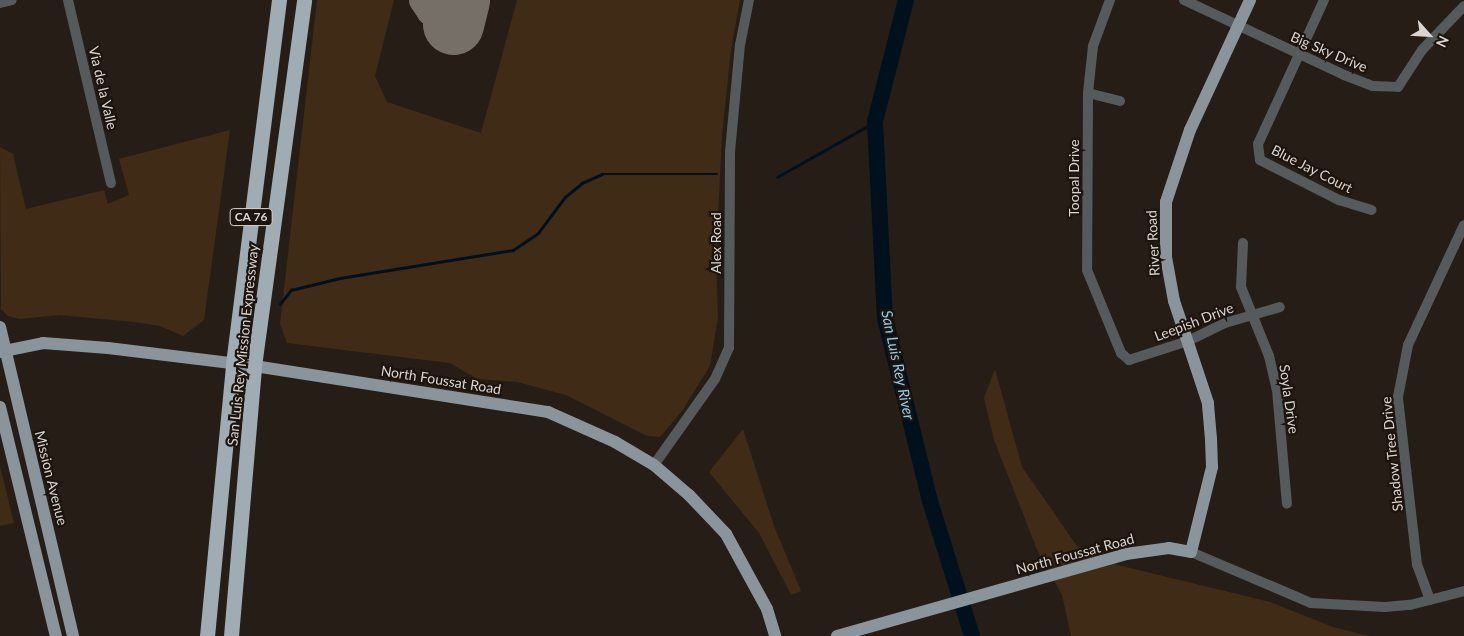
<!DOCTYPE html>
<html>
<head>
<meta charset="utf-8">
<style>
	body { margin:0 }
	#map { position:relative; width:1464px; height:636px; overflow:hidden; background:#261e16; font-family:Lato,sans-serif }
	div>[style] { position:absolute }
	.green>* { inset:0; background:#3f2b16 }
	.stream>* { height:2.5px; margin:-1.25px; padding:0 1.25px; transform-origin:1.25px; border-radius:1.25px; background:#00111d }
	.river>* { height:16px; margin:-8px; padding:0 8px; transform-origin:8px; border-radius:8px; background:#00111d }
	.taxiway>* { height:25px; margin:-12.5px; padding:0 12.5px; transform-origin:12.5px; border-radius:12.5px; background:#766f68 }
	.runway>* { height:61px; margin:-30.5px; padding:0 30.5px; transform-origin:30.5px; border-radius:30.5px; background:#766f68 }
	.minor>* { height:10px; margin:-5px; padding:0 5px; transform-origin:5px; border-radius:5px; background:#555a5d }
	.major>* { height:12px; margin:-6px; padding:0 6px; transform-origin:6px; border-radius:6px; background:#8a959b }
	.highway>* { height:15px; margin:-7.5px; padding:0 7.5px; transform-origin:7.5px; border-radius:7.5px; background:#9facb4 }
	span { translate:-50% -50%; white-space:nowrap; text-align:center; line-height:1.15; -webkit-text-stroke:4.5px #1c140d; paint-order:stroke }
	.shield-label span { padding:1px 4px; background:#1c140d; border:1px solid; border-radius:4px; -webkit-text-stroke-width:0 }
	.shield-label { font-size:12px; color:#dad5d0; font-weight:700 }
	.street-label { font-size:14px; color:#dad5d0 }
	.water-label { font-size:15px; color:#8ecbed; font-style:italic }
	.north { position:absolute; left:1404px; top:10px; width:50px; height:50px; -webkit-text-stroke:4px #1c140d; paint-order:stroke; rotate:116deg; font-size:14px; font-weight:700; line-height:20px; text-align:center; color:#dad5d0 }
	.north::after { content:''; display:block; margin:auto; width:18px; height:22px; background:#dad5d0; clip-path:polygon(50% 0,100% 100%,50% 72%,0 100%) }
</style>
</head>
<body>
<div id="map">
	<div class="green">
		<div style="clip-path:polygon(317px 0,394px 0,375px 76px,387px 102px,481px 133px,517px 0,740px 0,731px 50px,722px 135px,716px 258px,718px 317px,710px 366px,682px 411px,660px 437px,647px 436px,566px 395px,517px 382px,477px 379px,450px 363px,287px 343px,280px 324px)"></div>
		<div style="clip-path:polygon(230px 130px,204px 320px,183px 336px,160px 326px,134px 322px,59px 315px,20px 319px,8px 316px,1px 309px,0 147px,13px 154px,26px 209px,104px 190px,108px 204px,129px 195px,119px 159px)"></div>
		<div style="clip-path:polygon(995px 369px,1022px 467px,1077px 546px,1118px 565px,1270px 602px,1333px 627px,1369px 636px,1071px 636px,1062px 595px,1038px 552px,994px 440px,984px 398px)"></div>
		<div style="clip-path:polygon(743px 429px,774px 526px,801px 591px,791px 595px,759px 533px,709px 472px)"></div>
		<div style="clip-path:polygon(0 466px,14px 523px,0 526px)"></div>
	</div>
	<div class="stream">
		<div style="left:777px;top:177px;width:112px;rotate:-29.3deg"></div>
		<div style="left:280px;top:304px;width:18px;rotate:-52deg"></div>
		<div style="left:291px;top:290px;width:50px;rotate:-13.8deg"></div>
		<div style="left:340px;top:278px;width:175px;rotate:-9.2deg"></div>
		<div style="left:513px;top:250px;width:30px;rotate:-34deg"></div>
		<div style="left:538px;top:233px;width:45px;rotate:-53.1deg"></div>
		<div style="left:565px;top:197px;width:22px;rotate:-39deg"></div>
		<div style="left:582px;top:183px;width:22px;rotate:-24deg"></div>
		<div style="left:602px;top:174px;width:115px"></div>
	</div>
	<div class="river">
		<div style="left:906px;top:0;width:126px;rotate:104.3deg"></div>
		<div style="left:875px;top:122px;width:196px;rotate:87.1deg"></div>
		<div style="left:885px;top:318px;width:188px;rotate:76.2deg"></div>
		<div style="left:930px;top:501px;width:141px;rotate:72.7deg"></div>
	</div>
	<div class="taxiway">
		<div style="left:421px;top:0;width:14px;rotate:56deg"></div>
		<div style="left:429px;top:12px;width:27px;rotate:27deg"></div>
	</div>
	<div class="runway">
		<div style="left:453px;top:24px;width:25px;rotate:-76deg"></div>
	</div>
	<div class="minor">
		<div style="left:68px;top:0;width:188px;rotate:76.8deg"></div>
		<div style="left:1110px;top:0;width:49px;rotate:110.3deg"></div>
		<div style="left:1093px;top:46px;width:47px;rotate:96.1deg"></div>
		<div style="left:1088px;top:93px;width:177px;rotate:90.3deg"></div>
		<div style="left:1087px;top:270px;width:90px;rotate:67.7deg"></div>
		<div style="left:1121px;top:353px;width:11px;rotate:41deg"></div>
		<div style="left:1129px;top:360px;width:62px;rotate:-17.9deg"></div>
		<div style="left:1188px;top:341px;width:41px;rotate:-25.9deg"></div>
		<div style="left:1225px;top:323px;width:57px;rotate:-16.2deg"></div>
		<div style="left:1184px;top:0;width:177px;rotate:25.1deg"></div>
		<div style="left:1344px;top:75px;width:31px;rotate:21deg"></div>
		<div style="left:1373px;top:86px;width:25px;rotate:2deg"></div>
		<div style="left:1398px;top:87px;width:44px;rotate:-57deg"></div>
		<div style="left:1422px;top:50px;width:61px;rotate:-46.3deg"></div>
		<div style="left:1324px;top:0;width:158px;rotate:114.6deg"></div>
		<div style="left:1258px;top:144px;width:16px;rotate:83deg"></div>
		<div style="left:1260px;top:160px;width:89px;rotate:26.9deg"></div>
		<div style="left:1339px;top:200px;width:34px;rotate:17deg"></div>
		<div style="left:0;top:3px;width:12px;rotate:-14deg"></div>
		<div style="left:1088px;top:93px;width:33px;rotate:14deg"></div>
		<div style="left:1243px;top:243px;width:44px;rotate:92.6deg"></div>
		<div style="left:1241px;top:287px;width:74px;rotate:67.9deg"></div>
		<div style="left:1269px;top:356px;width:35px;rotate:77deg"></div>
		<div style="left:1277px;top:390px;width:114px;rotate:85deg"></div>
		<div style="left:654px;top:465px;width:105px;rotate:-54.7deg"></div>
		<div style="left:715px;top:379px;width:34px;rotate:-66deg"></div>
		<div style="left:729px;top:348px;width:196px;rotate:-89.7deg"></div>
		<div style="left:730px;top:152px;width:107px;rotate:-84.7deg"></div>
		<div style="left:740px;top:45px;width:46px;rotate:-78.7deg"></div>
		<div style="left:1191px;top:552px;width:130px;rotate:23deg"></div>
		<div style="left:1311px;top:603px;width:74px;rotate:3.1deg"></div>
		<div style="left:1385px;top:607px;width:25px;rotate:-5deg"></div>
		<div style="left:1410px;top:605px;width:56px;rotate:-14.5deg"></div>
		<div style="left:1430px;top:600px;width:37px;rotate:-110deg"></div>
		<div style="left:1417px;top:565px;width:169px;rotate:-96.5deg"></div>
		<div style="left:1398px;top:397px;width:53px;rotate:-79.1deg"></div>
		<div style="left:1408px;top:345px;width:132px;rotate:-65deg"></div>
	</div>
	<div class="major">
		<div style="left:0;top:327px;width:318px;rotate:76.7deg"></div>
		<div style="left:0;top:352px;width:44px;rotate:-11.8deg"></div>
		<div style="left:43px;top:343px;width:65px;rotate:4.4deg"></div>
		<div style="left:108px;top:348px;width:147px;rotate:7deg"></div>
		<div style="left:254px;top:366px;width:298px;rotate:8.9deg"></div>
		<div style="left:548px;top:412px;width:73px;rotate:24.1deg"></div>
		<div style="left:615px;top:442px;width:45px;rotate:30.5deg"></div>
		<div style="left:654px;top:465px;width:46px;rotate:40.6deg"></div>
		<div style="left:689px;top:495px;width:54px;rotate:46.5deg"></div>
		<div style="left:726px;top:534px;width:85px;rotate:61.3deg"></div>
		<div style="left:767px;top:609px;width:28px;rotate:73deg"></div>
		<div style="left:0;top:407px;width:236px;rotate:76.3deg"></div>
		<div style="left:837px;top:636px;width:300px;rotate:-15.8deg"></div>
		<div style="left:1126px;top:554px;width:43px;rotate:-7.9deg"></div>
		<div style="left:1169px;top:548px;width:22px;rotate:10deg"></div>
		<div style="left:1191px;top:552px;width:88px;rotate:-76.1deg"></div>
		<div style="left:1212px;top:467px;width:28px;rotate:-92deg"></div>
		<div style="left:1211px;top:439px;width:36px;rotate:-95deg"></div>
		<div style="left:1208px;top:403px;width:108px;rotate:-108.4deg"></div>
		<div style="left:1174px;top:301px;width:45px;rotate:-100.3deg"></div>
		<div style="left:1166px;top:257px;width:55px;rotate:-90deg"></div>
		<div style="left:1166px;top:202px;width:76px;rotate:-71.6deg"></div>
		<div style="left:1190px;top:130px;width:143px;rotate:-65.2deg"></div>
	</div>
	<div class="highway">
		<div style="left:207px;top:636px;width:273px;rotate:-84.5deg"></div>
		<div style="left:233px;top:364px;width:367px;rotate:-82.8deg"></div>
		<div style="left:231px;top:636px;width:271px;rotate:-85.1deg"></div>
		<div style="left:254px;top:366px;width:369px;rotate:-82.2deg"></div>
	</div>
	<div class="shield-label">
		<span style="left:251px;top:217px">CA 76</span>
	</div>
	<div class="street-label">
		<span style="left:1329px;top:52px;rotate:23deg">Big Sky Drive</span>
		<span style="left:103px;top:88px;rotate:77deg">Via de la Valle</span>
		<span style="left:1312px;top:169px;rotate:27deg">Blue Jay Court</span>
		<span style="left:1074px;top:178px;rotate:-90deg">Toopal Drive</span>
		<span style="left:716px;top:243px;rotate:-90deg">Alex Road</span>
		<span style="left:1153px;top:243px;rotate:-93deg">River Road</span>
		<span style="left:1194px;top:322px;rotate:-21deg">Leepish Drive</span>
		<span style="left:243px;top:345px;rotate:-84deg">San Luis Rey Mission Expressway</span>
		<span style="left:441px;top:380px;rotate:9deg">North Foussat Road</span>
		<span style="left:1289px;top:399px;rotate:82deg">Soyla Drive</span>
		<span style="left:1392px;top:454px;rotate:-96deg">Shadow Tree Drive</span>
		<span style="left:51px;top:478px;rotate:76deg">Mission Avenue</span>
		<span style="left:1075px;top:554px;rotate:-15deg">North Foussat Road</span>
	</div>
	<div class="water-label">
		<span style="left:898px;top:365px;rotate:78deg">San Luis Rey River</span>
	</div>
	<div class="north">N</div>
</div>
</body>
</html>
